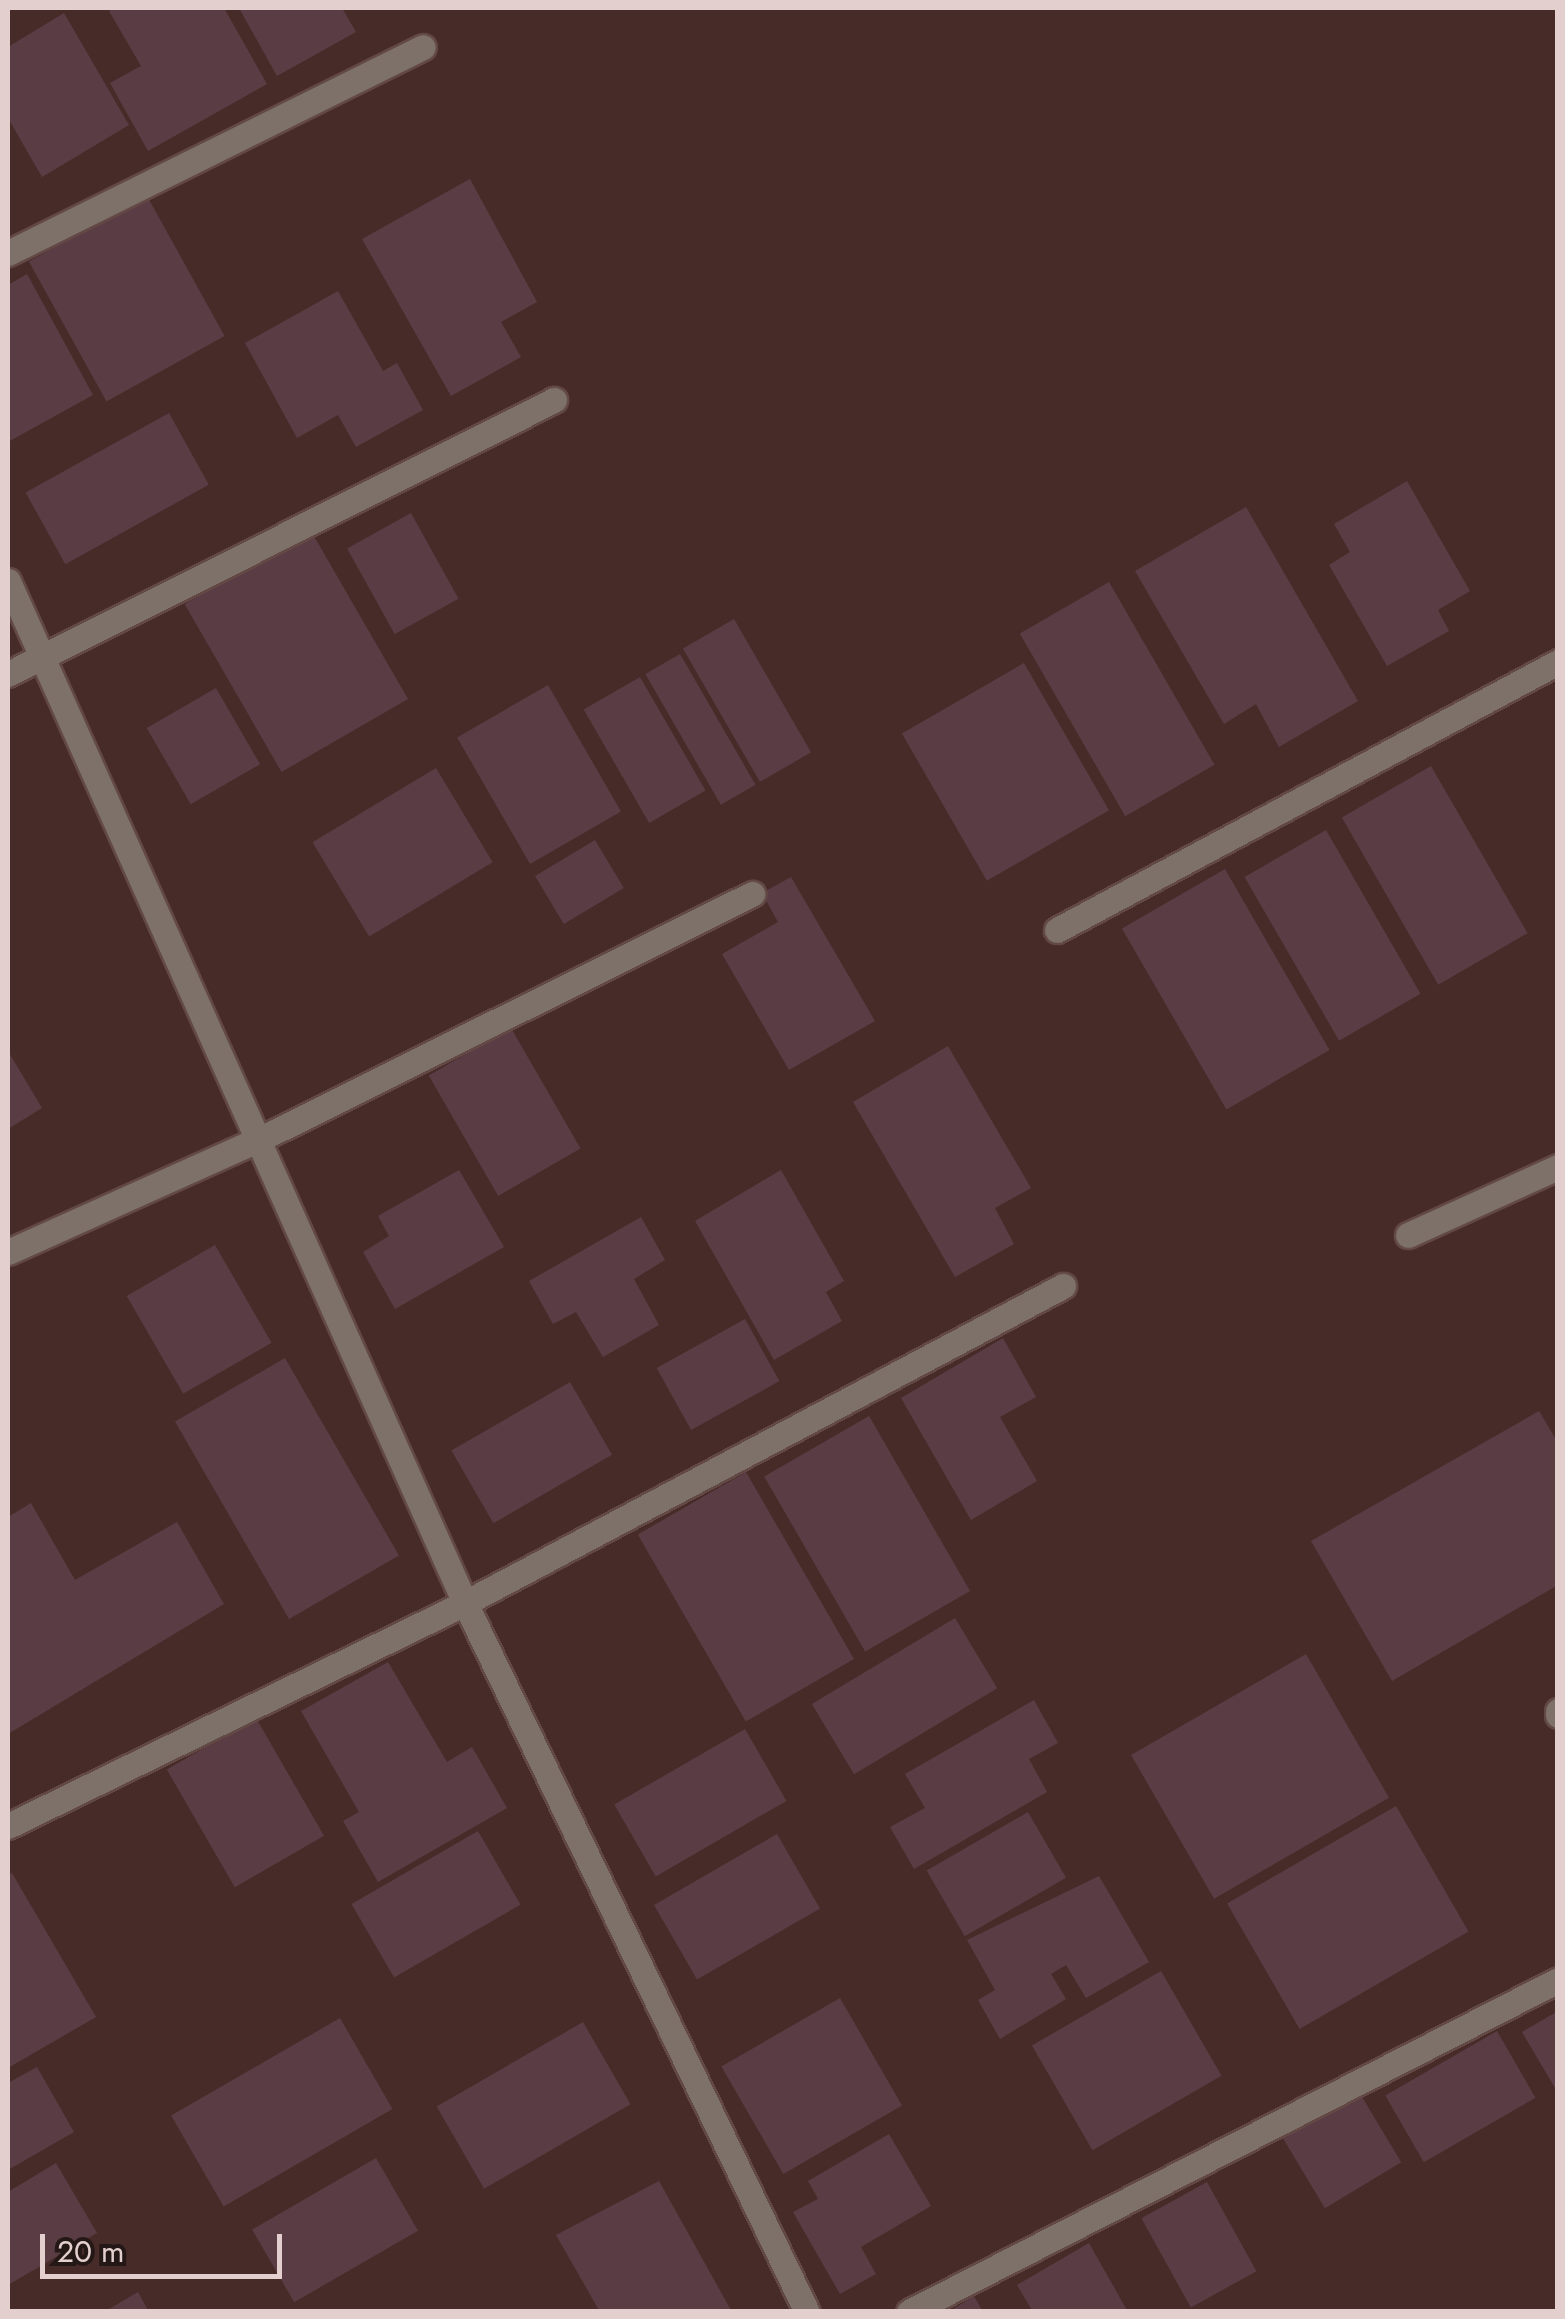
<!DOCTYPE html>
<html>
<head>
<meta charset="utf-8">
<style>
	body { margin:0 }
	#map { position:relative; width:1565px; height:2319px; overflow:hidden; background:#472b28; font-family:Jost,sans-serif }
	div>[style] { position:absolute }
	.building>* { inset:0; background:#5a3d44; transform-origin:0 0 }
	.roads { filter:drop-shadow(2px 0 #634946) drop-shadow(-2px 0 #634946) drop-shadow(0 2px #634946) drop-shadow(0 -2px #634946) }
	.minor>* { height:25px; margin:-12.5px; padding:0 12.5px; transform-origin:12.5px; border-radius:12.5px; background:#7d7169 }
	span { translate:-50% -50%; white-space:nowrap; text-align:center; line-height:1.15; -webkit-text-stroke:9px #241816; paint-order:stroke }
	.frame { position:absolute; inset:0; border:10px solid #e3d0ce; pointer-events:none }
	.scale { position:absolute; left:40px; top:2234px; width:242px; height:45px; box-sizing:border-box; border:5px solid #e3d0ce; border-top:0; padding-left:12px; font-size:30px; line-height:35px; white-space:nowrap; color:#e3d0ce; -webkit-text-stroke:8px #241816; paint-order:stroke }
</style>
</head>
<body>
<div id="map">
	<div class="building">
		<div style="clip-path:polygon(115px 8px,224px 8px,267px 84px,148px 151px,110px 83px,141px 66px,109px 11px)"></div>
		<div style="clip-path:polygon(239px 8px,342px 8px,356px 32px,277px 76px)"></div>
		<div style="clip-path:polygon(64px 13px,129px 125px,42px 177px,8px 118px,8px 47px)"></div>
		<div style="clip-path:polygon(470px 179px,537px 302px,501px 322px,521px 357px,451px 396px,362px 239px)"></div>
		<div style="left:147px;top:196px;width:160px;height:135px;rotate:61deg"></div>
		<div style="clip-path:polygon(27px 274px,93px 395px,8px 442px,8px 285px)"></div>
		<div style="clip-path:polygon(338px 291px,383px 371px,397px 363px,423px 410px,356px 447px,338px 415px,297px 438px,245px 343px)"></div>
		<div style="left:169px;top:413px;width:82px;height:164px;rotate:61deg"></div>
		<div style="clip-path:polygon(1407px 481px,1470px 591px,1438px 610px,1449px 631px,1387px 666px,1329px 565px,1350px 552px,1334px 524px)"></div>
		<div style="clip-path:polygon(1246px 507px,1358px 701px,1279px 747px,1256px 704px,1224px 724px,1135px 571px)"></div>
		<div style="left:411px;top:513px;width:98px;height:73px;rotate:61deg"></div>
		<div style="left:311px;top:531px;width:194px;height:146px;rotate:60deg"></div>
		<div style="left:1109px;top:582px;width:211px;height:103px;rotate:60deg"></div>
		<div style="left:734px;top:619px;width:154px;height:59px;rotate:60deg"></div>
		<div style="left:680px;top:654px;width:151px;height:40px;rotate:60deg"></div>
		<div style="left:1024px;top:663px;width:170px;height:141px;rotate:60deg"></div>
		<div style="left:640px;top:677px;width:131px;height:65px;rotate:60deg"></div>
		<div style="left:548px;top:685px;width:146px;height:105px;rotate:60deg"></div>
		<div style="left:216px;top:688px;width:88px;height:80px;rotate:60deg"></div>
		<div style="left:1431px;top:766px;width:193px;height:103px;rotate:60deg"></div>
		<div style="left:436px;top:768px;width:110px;height:144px;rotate:59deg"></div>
		<div style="left:1326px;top:830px;width:189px;height:94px;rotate:60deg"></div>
		<div style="left:595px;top:840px;width:56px;height:70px;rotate:59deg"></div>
		<div style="left:1225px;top:869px;width:209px;height:119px;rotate:60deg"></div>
		<div style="clip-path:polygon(791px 877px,875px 1021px,789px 1070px,722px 954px,778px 922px,762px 893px)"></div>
		<div style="left:511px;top:1028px;width:139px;height:95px;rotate:60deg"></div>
		<div style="clip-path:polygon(948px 1046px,1031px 1188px,995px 1208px,1014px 1244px,955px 1277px,853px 1102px)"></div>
		<div style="clip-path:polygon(8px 1051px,42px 1108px,8px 1129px)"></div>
		<div style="clip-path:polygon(459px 1170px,504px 1247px,395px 1309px,363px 1252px,389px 1236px,378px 1216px)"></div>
		<div style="clip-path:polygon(781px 1170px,844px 1281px,826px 1292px,842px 1321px,774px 1360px,695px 1221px)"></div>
		<div style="clip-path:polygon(641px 1217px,665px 1260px,634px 1279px,659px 1325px,603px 1357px,576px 1312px,553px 1324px,529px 1281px)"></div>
		<div style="left:215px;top:1245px;width:113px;height:102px;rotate:60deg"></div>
		<div style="left:745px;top:1319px;width:71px;height:101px;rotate:61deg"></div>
		<div style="clip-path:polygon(1003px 1338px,1036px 1397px,1000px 1417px,1037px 1481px,971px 1520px,901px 1398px)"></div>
		<div style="left:285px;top:1358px;width:228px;height:127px;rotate:60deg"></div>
		<div style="left:570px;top:1382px;width:84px;height:137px;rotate:60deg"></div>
		<div style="clip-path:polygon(1539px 1411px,1558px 1443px,1558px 1585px,1392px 1681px,1311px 1541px)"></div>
		<div style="left:869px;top:1416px;width:202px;height:121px;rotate:60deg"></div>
		<div style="left:746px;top:1472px;width:216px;height:125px;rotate:60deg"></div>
		<div style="clip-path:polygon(31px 1503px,75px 1580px,177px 1522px,224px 1604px,8px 1734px,8px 1517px)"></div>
		<div style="left:955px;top:1618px;width:82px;height:167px;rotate:59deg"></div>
		<div style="left:1306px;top:1654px;width:166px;height:202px;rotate:60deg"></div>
		<div style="clip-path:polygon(388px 1662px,447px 1762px,472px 1747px,507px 1808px,378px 1882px,343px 1821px,359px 1812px,301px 1711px)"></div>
		<div style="clip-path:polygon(1034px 1700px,1058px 1743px,1029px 1759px,1047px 1792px,914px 1869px,890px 1827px,925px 1808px,905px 1774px)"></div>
		<div style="left:256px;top:1718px;width:136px;height:103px;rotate:60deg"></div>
		<div style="left:745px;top:1729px;width:83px;height:151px;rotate:60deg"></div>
		<div style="left:1396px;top:1806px;width:145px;height:195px;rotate:60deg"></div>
		<div style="left:1028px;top:1812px;width:76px;height:117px;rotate:60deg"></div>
		<div style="left:478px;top:1831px;width:85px;height:146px;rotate:60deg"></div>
		<div style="left:777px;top:1834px;width:86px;height:142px;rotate:60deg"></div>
		<div style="clip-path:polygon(12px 1873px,96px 2017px,8px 2068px,8px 1875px)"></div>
		<div style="clip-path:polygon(1099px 1876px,1149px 1962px,1086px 1998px,1066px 1965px,1051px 1974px,1066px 1999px,1000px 2039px,978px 2000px,995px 1990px,967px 1940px)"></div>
		<div style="left:1161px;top:1971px;width:121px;height:149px;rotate:60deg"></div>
		<div style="left:840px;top:1998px;width:124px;height:137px;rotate:60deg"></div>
		<div style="clip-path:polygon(1558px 2011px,1558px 2093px,1522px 2032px)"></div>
		<div style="left:340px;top:2018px;width:105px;height:195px;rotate:60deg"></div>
		<div style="left:583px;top:2022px;width:95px;height:169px;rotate:60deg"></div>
		<div style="left:1497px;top:2031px;width:77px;height:129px;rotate:60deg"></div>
		<div style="clip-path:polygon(37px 2067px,74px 2132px,8px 2170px,8px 2083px)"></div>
		<div style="left:1359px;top:2092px;width:82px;height:89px;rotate:59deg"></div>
		<div style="clip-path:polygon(889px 2134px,931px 2206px,861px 2247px,876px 2274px,840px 2294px,793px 2212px,818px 2199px,808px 2181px)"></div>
		<div style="left:376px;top:2158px;width:84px;height:143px;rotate:60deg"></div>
		<div style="clip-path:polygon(56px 2163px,97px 2233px,8px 2285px,8px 2192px)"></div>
		<div style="clip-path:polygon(659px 2181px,732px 2312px,600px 2312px,556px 2235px)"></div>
		<div style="left:1207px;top:2182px;width:102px;height:75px;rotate:61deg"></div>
		<div style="clip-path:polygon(1089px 2243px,1128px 2312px,1033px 2312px,1017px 2285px)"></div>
		<div style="clip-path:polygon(138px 2292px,149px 2312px,104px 2312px)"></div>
		<div style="clip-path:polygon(974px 2296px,983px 2312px,948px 2312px)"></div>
	</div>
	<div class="roads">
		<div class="minor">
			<div style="left:8px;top:253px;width:463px;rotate:-26.4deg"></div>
			<div style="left:8px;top:581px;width:1120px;rotate:65.91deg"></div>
			<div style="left:465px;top:1603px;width:787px;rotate:64.25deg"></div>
			<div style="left:8px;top:674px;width:611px;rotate:-26.65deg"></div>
			<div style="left:1057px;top:930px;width:568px;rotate:-28.14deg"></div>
			<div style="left:1408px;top:1235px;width:165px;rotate:-24.4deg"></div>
			<div style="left:8px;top:1252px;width:276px;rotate:-24.2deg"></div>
			<div style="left:260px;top:1139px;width:550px;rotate:-26.47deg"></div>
			<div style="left:1558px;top:1711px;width:4px;rotate:90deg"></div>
			<div style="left:8px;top:1826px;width:509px;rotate:-26.01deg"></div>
			<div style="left:465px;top:1603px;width:677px;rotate:-27.93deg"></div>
			<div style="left:909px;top:2312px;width:729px;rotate:-27.09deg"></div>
		</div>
	</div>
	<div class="frame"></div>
	<div class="scale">20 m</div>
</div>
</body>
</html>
